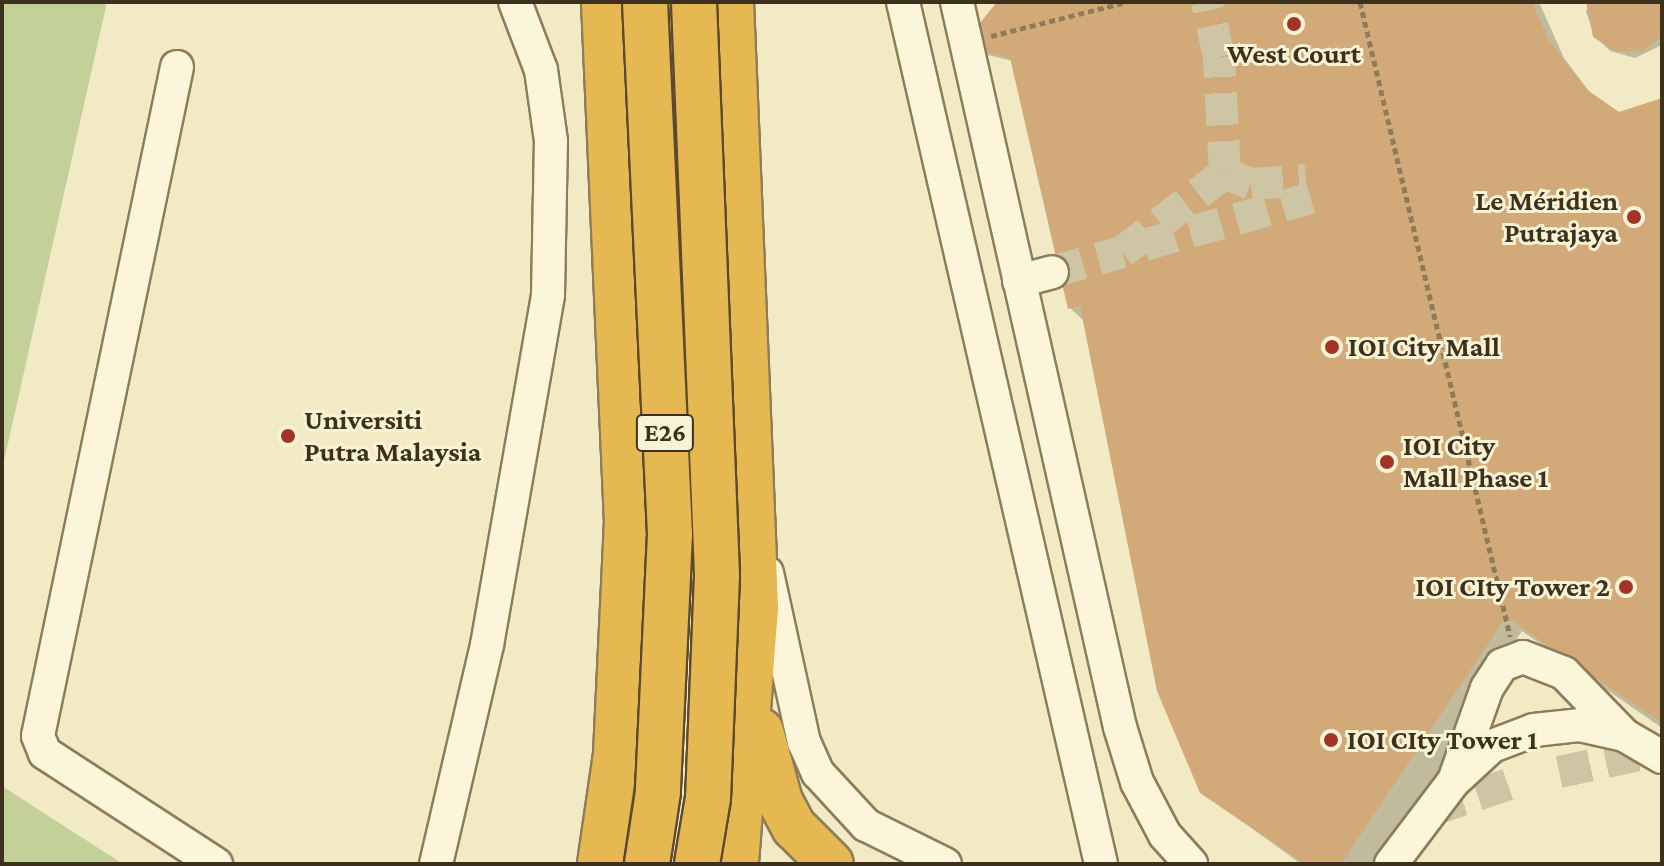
<!DOCTYPE html>
<html>
<head>
<meta charset="utf-8">
<style>
	body { margin:0 }
	#map { position:relative; width:1664px; height:866px; overflow:hidden; background:#f1eac5; font-family:"Crimson Pro",serif }
	div>[style] { position:absolute }
	.green>* { inset:0; background:#c3d198 }
	.shadow>* { inset:0; background:#0003 }
	.building>* { inset:0; background:#d2a979 }
	.minor-tunnel>* { height:32px; margin-top:-16px; transform-origin:0; background:repeating-linear-gradient(90deg,#cdc5a4 0 32px,transparent 0 48px) }
	.path>* { height:5px; margin-top:-2.5px; transform-origin:0; background:repeating-linear-gradient(90deg,#8e7c59 0 6px,transparent 0 10px) }
	.roads { filter:drop-shadow(2px 0 #8e7c59) drop-shadow(-2px 0 #8e7c59) drop-shadow(0 2px #8e7c59) drop-shadow(0 -2px #8e7c59) }
	.minor>* { height:32px; margin:-16px; padding:0 16px; transform-origin:16px; border-radius:16px; background:#fbf5d9 }
	.highway>* { height:44px; margin:-22px; padding:0 22px; transform-origin:22px; border-radius:22px; background:#e5b851 }
	.bridges { filter:drop-shadow(2px 0 #5c492e) drop-shadow(-2px 0 #5c492e) drop-shadow(0 2px #5c492e) drop-shadow(0 -2px #5c492e) }
	.highway-bridge>* { height:44px; margin:-22px; padding:0 22px; transform-origin:22px; border-radius:22px; background:#e5b851 }
	.dots>* { width:22px; height:22px; translate:-50% -50%; box-sizing:border-box; border:4px solid #f8f3d5; border-radius:50% }
	span { translate:-50% -50%; white-space:nowrap; text-align:center; line-height:1.15; -webkit-text-stroke:6px #f8f3d5; paint-order:stroke }
	.shield-label span { padding:2px 6px; background:#f8f3d5; border:2px solid; border-radius:6px; -webkit-text-stroke-width:0 }
	.shield-label { font-size:26px; color:#3d311e; font-weight:700 }
	.poi-label { font-size:28px; color:#3d311e; font-weight:700 }
	.right { translate:-100% -50%; text-align:right }
	.left { translate:0 -50%; text-align:left }
	.frame { position:absolute; inset:0; border:4px solid #3d311e; pointer-events:none }
</style>
</head>
<body>
<div id="map">
	<div class="green">
		<div style="clip-path:polygon(2px 2px,107px 2px,2px 470px)"></div>
		<div style="clip-path:polygon(2px 786px,123px 864px,2px 864px)"></div>
	</div>
	<div class="shadow">
		<div style="clip-path:polygon(999px 2px,1539px 2px,1564px 58px,1592px 95px,1619px 114px,1662px 100px,1662px 728px,1522px 631px,1472px 706px,1461px 701px,1492px 732px,1402px 864px,1301px 864px,1202px 792px,1085px 322px,1070px 308px,1012px 61px,968px 50px)"></div>
		<div style="clip-path:polygon(1589px 2px,1662px 2px,1662px 45px,1635px 58px,1610px 51px,1595px 36px,1586px 12px)"></div>
	</div>
	<div class="building">
		<div style="clip-path:polygon(997px 2px,1532px 2px,1549px 40px,1586px 89px,1619px 112px,1662px 98px,1662px 723px,1506px 617px,1341px 864px,1305px 864px,1200px 793px,1157px 691px,1080px 306px,1068px 309px,1010px 58px,961px 46px)"></div>
		<div style="clip-path:polygon(1586px 2px,1662px 2px,1662px 36px,1642px 51px,1616px 52px,1593px 37px)"></div>
	</div>
	<div class="minor-tunnel">
		<div style="left:1225px;top:173px;width:28px;rotate:23deg"></div>
		<div style="left:1251px;top:184px;width:55px;rotate:-4.2deg"></div>
		<div style="left:1144px;top:245px;width:173px;rotate:-15.7deg"></div>
		<div style="left:1052px;top:272px;width:73px;rotate:-15.9deg"></div>
		<div style="left:1122px;top:252px;width:130px;rotate:-37.5deg"></div>
		<div style="left:1225px;top:173px;width:116px;rotate:-93deg"></div>
		<div style="left:1219px;top:57px;width:56px;rotate:-102.3deg"></div>
		<div style="left:1559px;top:772px;width:96px;rotate:-12deg"></div>
		<div style="left:1432px;top:810px;width:94px;rotate:-18.6deg"></div>
	</div>
	<div class="path">
		<div style="left:1360px;top:2px;width:652px;rotate:76.69deg"></div>
		<div style="left:991px;top:36px;width:139px;rotate:-14.1deg"></div>
	</div>
	<div class="roads">
		<div class="minor">
			<div style="left:903px;top:2px;width:884px;rotate:77.06deg"></div>
			<div style="left:957px;top:2px;width:743px;rotate:77.33deg"></div>
			<div style="left:1120px;top:727px;width:58px;rotate:72.8deg"></div>
			<div style="left:1137px;top:782px;width:60px;rotate:62.2deg"></div>
			<div style="left:1165px;top:835px;width:39px;rotate:48deg"></div>
			<div style="left:177px;top:67px;width:683px;rotate:101.74deg"></div>
			<div style="left:38px;top:736px;width:18px;rotate:68deg"></div>
			<div style="left:45px;top:753px;width:204px;rotate:33deg"></div>
			<div style="left:1019px;top:281px;width:34px;rotate:-15deg"></div>
			<div style="left:767px;top:573px;width:173px;rotate:77.7deg"></div>
			<div style="left:804px;top:742px;width:34px;rotate:66deg"></div>
			<div style="left:818px;top:773px;width:71px;rotate:47.3deg"></div>
			<div style="left:866px;top:825px;width:88px;rotate:26.3deg"></div>
			<div style="left:1456px;top:775px;width:92px;rotate:-70.4deg"></div>
			<div style="left:1487px;top:688px;width:27px;rotate:-57deg"></div>
			<div style="left:1502px;top:665px;width:22px;rotate:-21deg"></div>
			<div style="left:1523px;top:657px;width:44px;rotate:21.3deg"></div>
			<div style="left:1564px;top:673px;width:86px;rotate:45.9deg"></div>
			<div style="left:436px;top:864px;width:225px;rotate:-76.9deg"></div>
			<div style="left:487px;top:645px;width:355px;rotate:-80.1deg"></div>
			<div style="left:548px;top:295px;width:154px;rotate:-88.9deg"></div>
			<div style="left:551px;top:141px;width:72px;rotate:-98deg"></div>
			<div style="left:541px;top:70px;width:73px;rotate:-110.9deg"></div>
			<div style="left:1391px;top:864px;width:103px;rotate:-52.9deg"></div>
			<div style="left:1453px;top:782px;width:53px;rotate:-42.7deg"></div>
			<div style="left:1492px;top:746px;width:45px;rotate:-20.9deg"></div>
			<div style="left:1534px;top:730px;width:45px;rotate:-6.3deg"></div>
			<div style="left:1579px;top:725px;width:46px;rotate:12.5deg"></div>
			<div style="left:1624px;top:735px;width:44px;rotate:30.1deg"></div>
		</div>
		<div class="highway">
			<div style="left:731px;top:2px;width:607px;rotate:87.64deg"></div>
			<div style="left:756px;top:608px;width:257px;rotate:94.5deg"></div>
			<div style="left:761px;top:731px;width:73px;rotate:74.8deg"></div>
			<div style="left:780px;top:801px;width:30px;rotate:62deg"></div>
			<div style="left:794px;top:827px;width:52px;rotate:45deg"></div>
			<div style="left:600px;top:864px;width:111px;rotate:-81.7deg"></div>
			<div style="left:616px;top:754px;width:231px;rotate:-87.3deg"></div>
			<div style="left:627px;top:523px;width:522px;rotate:-92.53deg"></div>
		</div>
	</div>
	<div class="bridges">
		<div class="highway-bridge">
			<div style="left:645px;top:2px;width:533px;rotate:87.31deg"></div>
			<div style="left:670px;top:534px;width:258px;rotate:92.7deg"></div>
			<div style="left:658px;top:792px;width:73px;rotate:98.7deg"></div>
			<div style="left:694px;top:2px;width:573px;rotate:87.7deg"></div>
			<div style="left:717px;top:575px;width:223px;rotate:92.3deg"></div>
			<div style="left:708px;top:798px;width:67px;rotate:99.5deg"></div>
		</div>
	</div>
	<div class="dots">
		<div style="left:1294px;top:24px;background:#a23425"></div>
		<div style="left:1634px;top:217px;background:#a23425"></div>
		<div style="left:1332px;top:347px;background:#a23425"></div>
		<div style="left:288px;top:436px;background:#a23425"></div>
		<div style="left:1387px;top:462px;background:#a23425"></div>
		<div style="left:1626px;top:587px;background:#a23425"></div>
		<div style="left:1331px;top:740px;background:#a23425"></div>
	</div>
	<div class="shield-label">
		<span style="left:665px;top:433px">E26</span>
	</div>
	<div class="poi-label">
		<span style="left:1294px;top:54px">West Court</span>
		<span class="right" style="left:1618px;top:217px">Le Méridien<br>Putrajaya</span>
		<span class="left" style="left:1348px;top:347px">IOI City Mall</span>
		<span class="left" style="left:304px;top:436px">Universiti<br>Putra Malaysia</span>
		<span class="left" style="left:1403px;top:462px">IOI City<br>Mall Phase 1</span>
		<span class="right" style="left:1610px;top:587px">IOI CIty Tower 2</span>
		<span class="left" style="left:1347px;top:740px">IOI CIty Tower 1</span>
	</div>
	<div class="frame"></div>
</div>
</body>
</html>
